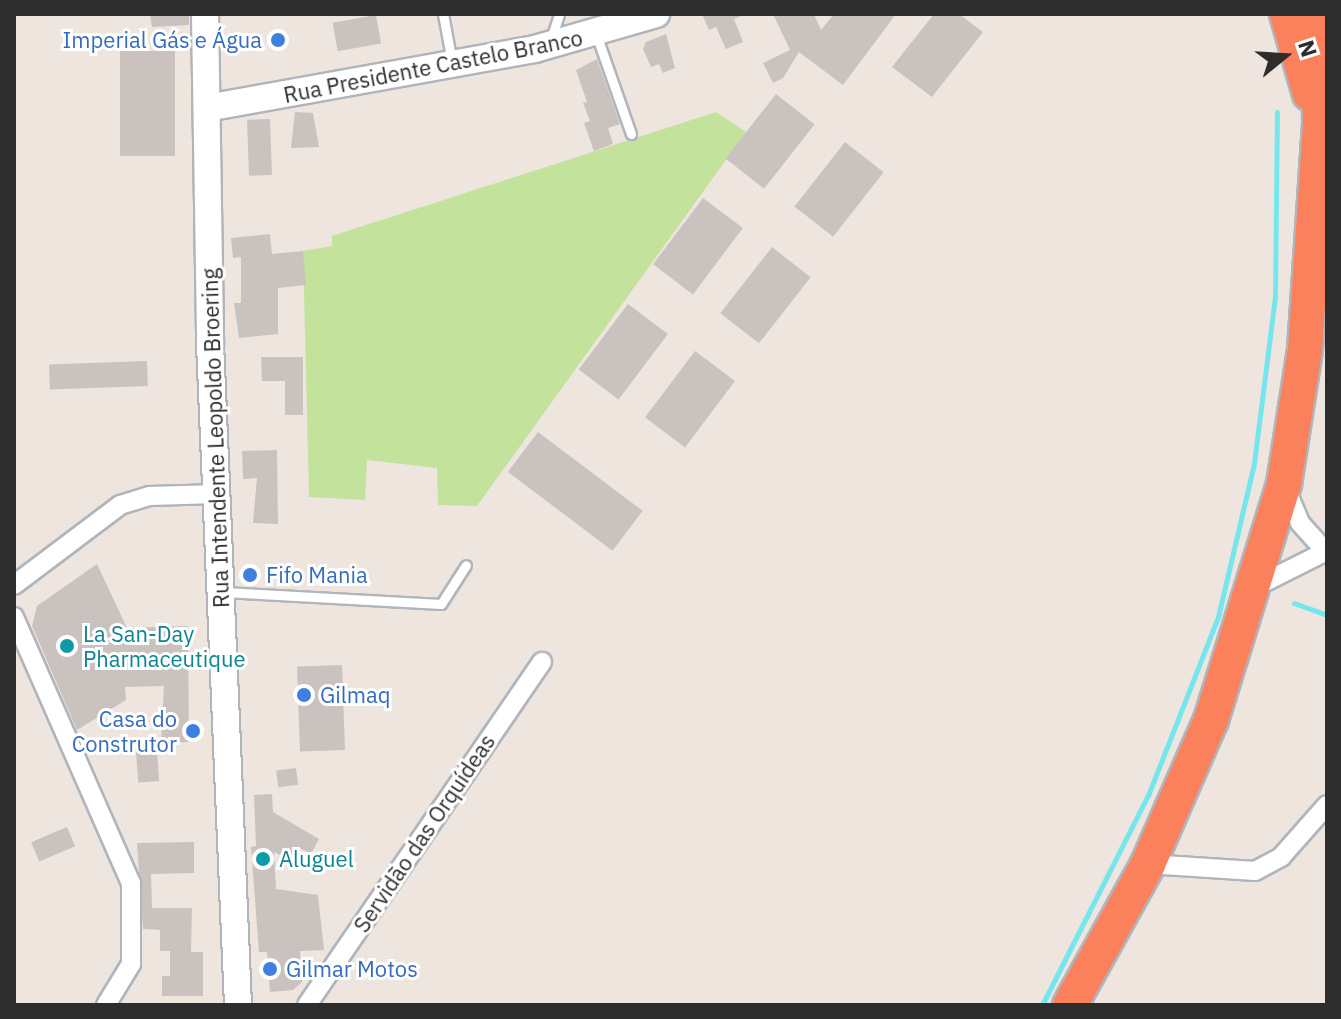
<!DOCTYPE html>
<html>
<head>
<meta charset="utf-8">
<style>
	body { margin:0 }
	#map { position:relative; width:1341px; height:1019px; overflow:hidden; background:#eee5df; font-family:"IBM Plex Sans",sans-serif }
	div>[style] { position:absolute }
	.green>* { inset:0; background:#c3e39d }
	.stream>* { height:5px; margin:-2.5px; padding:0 2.5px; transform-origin:2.5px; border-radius:2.5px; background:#75e6ed }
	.building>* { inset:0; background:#c9c2bf; transform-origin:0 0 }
	.roads { filter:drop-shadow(2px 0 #b0b5bc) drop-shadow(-2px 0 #b0b5bc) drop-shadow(0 2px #b0b5bc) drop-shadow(0 -2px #b0b5bc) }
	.lane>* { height:9px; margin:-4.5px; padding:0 4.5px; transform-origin:4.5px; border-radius:4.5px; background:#fff }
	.street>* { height:18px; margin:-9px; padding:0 9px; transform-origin:9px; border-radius:9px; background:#fff }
	.secondary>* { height:26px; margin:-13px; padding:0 13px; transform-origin:13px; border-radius:13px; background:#fff }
	.highway>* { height:34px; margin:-17px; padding:0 17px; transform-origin:17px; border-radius:17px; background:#fb815d }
	.dots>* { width:22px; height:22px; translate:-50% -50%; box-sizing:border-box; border:4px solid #fff; border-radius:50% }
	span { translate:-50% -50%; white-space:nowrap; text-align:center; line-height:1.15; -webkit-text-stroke:6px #fff; paint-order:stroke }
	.shop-label { font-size:22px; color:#366cbe }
	.right { translate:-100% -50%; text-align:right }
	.left { translate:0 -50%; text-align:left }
	.street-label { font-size:22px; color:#2d2d2d }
	.culture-label { font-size:22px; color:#0d838f }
	.frame { position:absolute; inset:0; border:16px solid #2d2d2d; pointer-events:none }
	.north { position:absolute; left:1245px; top:16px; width:80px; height:80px; -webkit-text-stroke:6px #fff; paint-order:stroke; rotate:72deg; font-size:22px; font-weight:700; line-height:32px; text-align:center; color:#2d2d2d }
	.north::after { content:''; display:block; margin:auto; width:28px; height:36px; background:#2d2d2d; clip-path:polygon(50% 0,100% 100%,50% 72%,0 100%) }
</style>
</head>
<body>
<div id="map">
	<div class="green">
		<div style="clip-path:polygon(716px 112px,746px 132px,477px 506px,438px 505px,437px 468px,367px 460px,365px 500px,309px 497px,303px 251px,332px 246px,332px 236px)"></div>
	</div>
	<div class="stream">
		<div style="left:1294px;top:603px;width:35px;rotate:20deg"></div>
		<div style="left:1042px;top:1005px;width:237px;rotate:-63.2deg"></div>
		<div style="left:1149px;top:793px;width:189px;rotate:-68.6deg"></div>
		<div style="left:1218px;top:617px;width:158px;rotate:-76.8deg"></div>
		<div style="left:1254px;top:463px;width:167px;rotate:-82.8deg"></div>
		<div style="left:1275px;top:297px;width:185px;rotate:-89.4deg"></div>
	</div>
	<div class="building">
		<div style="clip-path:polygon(150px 14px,189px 14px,189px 25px,152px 27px)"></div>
		<div style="clip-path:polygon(702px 14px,745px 14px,734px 19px,743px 42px,726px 49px,716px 27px,709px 30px)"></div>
		<div style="clip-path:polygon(773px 14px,814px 14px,821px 30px,834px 14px,896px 14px,843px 85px,799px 52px,783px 78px,773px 83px,763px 63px,790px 50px)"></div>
		<div style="clip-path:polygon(934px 14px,959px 14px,983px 32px,932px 97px,892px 67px)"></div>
		<div style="left:376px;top:15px;width:29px;height:44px;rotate:80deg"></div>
		<div style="clip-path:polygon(666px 34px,675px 68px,663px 73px,659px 64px,651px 67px,643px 49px,646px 42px)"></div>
		<div style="left:120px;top:51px;width:55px;height:105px"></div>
		<div style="clip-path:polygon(597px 59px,620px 124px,608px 128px,613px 144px,594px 151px,584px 123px,590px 121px,583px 103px,587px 102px,576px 70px)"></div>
		<div style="left:776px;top:94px;width:49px;height:82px;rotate:38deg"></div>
		<div style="clip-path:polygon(295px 112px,313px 113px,319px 147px,291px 148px)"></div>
		<div style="left:270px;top:119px;width:56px;height:23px;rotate:88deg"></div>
		<div style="left:845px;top:142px;width:49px;height:82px;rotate:38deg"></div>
		<div style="left:703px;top:198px;width:50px;height:83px;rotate:37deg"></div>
		<div style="clip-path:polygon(270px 234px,272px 254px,303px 251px,306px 285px,278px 288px,278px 334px,239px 338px,234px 303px,241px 303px,241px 257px,233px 258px,231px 238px)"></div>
		<div style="left:772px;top:247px;width:49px;height:84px;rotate:38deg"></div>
		<div style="left:628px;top:304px;width:50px;height:82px;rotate:37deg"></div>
		<div style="left:695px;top:351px;width:50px;height:83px;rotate:37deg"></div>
		<div style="clip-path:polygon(261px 357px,303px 357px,303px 415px,285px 415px,285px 381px,262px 381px)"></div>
		<div style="left:147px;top:361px;width:25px;height:98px;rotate:88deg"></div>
		<div style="left:538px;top:432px;width:131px;height:50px;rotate:37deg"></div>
		<div style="clip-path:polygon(277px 450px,278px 524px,253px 523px,257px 478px,243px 479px,242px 451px)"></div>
		<div style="clip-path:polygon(97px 564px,127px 628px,188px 626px,189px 742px,161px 743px,164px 686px,125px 687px,126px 700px,77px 730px,32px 626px,37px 606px)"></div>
		<div style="left:342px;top:665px;width:85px;height:45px;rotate:88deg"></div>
		<div style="left:157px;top:750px;width:31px;height:21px;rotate:86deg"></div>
		<div style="left:296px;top:768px;width:17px;height:20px;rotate:83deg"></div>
		<div style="clip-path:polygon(272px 794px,273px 812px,319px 839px,311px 854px,298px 847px,291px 861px,274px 852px,276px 889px,318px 895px,324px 950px,300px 951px,302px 982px,293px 990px,270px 992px,267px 952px,259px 952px,251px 847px,256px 846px,254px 795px)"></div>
		<div style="left:67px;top:827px;width:21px;height:39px;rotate:67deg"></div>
		<div style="clip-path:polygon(194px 842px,194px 873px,151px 874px,152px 908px,192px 908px,191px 952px,203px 952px,203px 996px,162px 996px,162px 976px,170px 976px,170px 951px,160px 951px,160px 930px,143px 929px,137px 843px)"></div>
	</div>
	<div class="roads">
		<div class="lane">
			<div style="left:443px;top:14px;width:49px;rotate:79.4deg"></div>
			<div style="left:596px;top:34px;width:106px;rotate:70.7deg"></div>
			<div style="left:551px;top:39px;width:26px;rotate:-72deg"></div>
			<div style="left:224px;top:592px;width:217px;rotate:3.2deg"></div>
			<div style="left:441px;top:604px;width:46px;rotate:-57.3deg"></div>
		</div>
		<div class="street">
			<div style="left:1285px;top:487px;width:39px;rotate:67deg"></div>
			<div style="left:1300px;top:523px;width:38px;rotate:48deg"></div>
			<div style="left:14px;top:585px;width:133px;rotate:-37deg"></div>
			<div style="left:120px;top:505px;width:31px;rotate:-17deg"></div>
			<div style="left:150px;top:496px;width:67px;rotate:-1.7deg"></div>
			<div style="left:1257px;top:586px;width:78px;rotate:-26.6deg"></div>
			<div style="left:14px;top:617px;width:291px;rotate:66.3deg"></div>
			<div style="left:131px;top:883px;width:81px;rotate:90deg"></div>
			<div style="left:131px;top:964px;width:48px;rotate:121.4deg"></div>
			<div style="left:1148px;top:864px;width:107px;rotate:3.7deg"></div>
			<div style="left:1255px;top:871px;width:30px;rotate:-28deg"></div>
			<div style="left:1281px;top:857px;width:69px;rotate:-48.5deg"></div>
			<div style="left:307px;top:1005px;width:416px;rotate:-55.6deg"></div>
		</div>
		<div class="secondary">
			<div style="left:205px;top:14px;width:329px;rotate:89.1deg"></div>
			<div style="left:210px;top:343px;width:663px;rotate:87.58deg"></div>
			<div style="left:207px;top:108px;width:333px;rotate:-10.2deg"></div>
			<div style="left:535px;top:49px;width:126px;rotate:-16.1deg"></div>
		</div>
		<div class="highway">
			<div style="left:1287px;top:14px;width:83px;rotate:74deg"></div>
			<div style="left:1070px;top:1005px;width:161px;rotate:-61deg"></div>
			<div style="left:1148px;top:864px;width:157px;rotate:-66.4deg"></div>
			<div style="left:1211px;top:720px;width:247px;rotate:-72.8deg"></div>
			<div style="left:1284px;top:484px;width:136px;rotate:-81.1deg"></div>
			<div style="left:1305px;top:350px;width:225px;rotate:-86.2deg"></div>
			<div style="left:1320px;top:125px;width:111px;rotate:-90.5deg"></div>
		</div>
	</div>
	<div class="dots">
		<div style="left:278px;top:40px;background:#3f7fe0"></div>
		<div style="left:250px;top:575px;background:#3f7fe0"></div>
		<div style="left:67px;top:646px;background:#0f9aa8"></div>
		<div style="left:304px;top:695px;background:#3f7fe0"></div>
		<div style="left:193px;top:731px;background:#3f7fe0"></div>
		<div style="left:263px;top:859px;background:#0f9aa8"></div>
		<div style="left:270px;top:969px;background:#3f7fe0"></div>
	</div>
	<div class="shop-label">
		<span class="right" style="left:262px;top:40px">Imperial Gás e Água</span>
		<span class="left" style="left:266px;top:575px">Fifo Mania</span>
		<span class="left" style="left:320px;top:695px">Gilmaq</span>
		<span class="right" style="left:177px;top:731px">Casa do<br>Construtor</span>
		<span class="left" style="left:286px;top:969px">Gilmar Motos</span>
	</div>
	<div class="street-label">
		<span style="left:433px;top:66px;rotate:-11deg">Rua Presidente Castelo Branco</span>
		<span style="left:215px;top:438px;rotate:-92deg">Rua Intendente Leopoldo Broering</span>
		<span style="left:424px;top:833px;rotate:-56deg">Servidão das Orquídeas</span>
	</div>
	<div class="culture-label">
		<span class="left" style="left:83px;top:646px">La San-Day<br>Pharmaceutique</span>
		<span class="left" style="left:279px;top:859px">Aluguel</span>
	</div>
	<div class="frame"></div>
	<div class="north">N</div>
</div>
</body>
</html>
